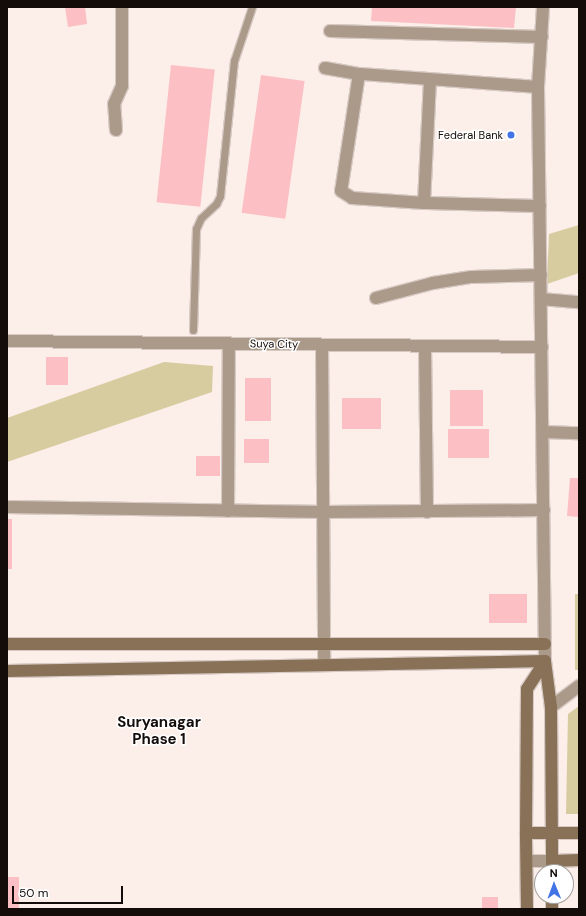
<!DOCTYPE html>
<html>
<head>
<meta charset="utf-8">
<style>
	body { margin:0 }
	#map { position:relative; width:586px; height:916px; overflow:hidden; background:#fceee9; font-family:"DM Sans",sans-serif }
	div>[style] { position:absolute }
	.green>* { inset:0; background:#d7cca0; transform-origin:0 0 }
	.building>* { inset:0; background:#fcbfc3; transform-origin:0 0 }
	.roads { filter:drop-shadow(1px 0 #d7cac5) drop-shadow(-1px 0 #d7cac5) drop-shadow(0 1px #d7cac5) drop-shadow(0 -1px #d7cac5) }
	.lane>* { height:7px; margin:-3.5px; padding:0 3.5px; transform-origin:3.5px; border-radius:3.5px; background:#ab9a89 }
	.street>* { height:12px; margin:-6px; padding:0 6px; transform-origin:6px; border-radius:6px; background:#ab9a89 }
	.secondary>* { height:12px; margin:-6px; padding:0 6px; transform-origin:6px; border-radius:6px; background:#887157 }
	.dots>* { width:11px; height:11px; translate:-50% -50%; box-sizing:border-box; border:2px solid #fff; border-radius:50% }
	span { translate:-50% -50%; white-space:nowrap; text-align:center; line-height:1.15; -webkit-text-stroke:3px #fff; paint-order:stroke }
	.poi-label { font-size:11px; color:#130c09 }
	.right { translate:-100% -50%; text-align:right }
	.street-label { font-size:11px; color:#130c09 }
	.district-label { font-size:15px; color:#130c09; font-weight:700 }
	.frame { position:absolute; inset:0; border:8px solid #130c09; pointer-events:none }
	.north { position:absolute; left:534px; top:864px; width:40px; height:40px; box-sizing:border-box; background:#fff; border:1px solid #a19e9d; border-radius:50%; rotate:359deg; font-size:11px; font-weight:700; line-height:16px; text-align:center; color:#130c09 }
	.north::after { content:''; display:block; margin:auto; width:14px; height:18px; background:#4374e6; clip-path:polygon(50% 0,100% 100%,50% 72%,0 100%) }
	.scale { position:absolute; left:12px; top:886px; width:111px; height:18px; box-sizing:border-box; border:2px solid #130c09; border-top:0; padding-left:5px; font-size:12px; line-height:14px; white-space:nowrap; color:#130c09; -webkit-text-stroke:3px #fff; paint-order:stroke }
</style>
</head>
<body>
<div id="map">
	<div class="green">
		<div style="clip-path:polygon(579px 225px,579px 273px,547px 284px,549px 234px)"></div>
		<div style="clip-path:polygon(164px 362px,213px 366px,212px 392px,7px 462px,7px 418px)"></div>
		<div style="left:579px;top:594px;width:76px;height:4px;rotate:90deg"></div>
		<div style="clip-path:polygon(579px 706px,579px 814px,566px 814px,568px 714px)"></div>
	</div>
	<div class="building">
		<div style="clip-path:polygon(65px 7px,85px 7px,87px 24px,68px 27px)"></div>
		<div style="clip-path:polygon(372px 7px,516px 7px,514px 28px,371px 21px)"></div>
		<div style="left:171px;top:65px;width:44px;height:138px;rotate:6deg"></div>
		<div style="left:261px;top:75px;width:44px;height:139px;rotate:8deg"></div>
		<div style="left:46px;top:357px;width:22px;height:28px"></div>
		<div style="left:245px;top:378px;width:26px;height:43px"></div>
		<div style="left:450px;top:390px;width:33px;height:36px"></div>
		<div style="left:342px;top:398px;width:39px;height:31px"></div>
		<div style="left:448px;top:429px;width:41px;height:29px"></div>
		<div style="left:244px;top:439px;width:25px;height:24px"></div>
		<div style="left:196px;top:456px;width:24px;height:20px"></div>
		<div style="clip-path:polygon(570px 478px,579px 478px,579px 517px,567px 516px)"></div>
		<div style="left:7px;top:519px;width:5px;height:50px"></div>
		<div style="left:489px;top:594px;width:38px;height:29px"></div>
		<div style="left:7px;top:877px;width:12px;height:32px"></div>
		<div style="left:482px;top:897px;width:16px;height:12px"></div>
	</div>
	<div class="roads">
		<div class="lane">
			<div style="left:193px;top:330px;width:101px;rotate:-88.3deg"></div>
			<div style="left:196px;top:229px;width:12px;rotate:-66deg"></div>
			<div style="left:201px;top:218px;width:21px;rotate:-43deg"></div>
			<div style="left:216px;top:204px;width:9px;rotate:-63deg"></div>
			<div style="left:220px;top:196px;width:136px;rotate:-84.1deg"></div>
			<div style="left:234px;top:61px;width:57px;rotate:-71.6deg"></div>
		</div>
		<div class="street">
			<div style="left:543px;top:7px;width:80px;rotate:93.6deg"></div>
			<div style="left:538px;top:87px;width:574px;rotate:89.3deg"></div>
			<div style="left:330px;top:31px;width:212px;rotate:1.6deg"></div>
			<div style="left:325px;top:68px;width:35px;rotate:10deg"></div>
			<div style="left:538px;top:87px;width:179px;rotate:-175.8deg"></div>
			<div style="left:359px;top:74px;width:118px;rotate:98.7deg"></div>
			<div style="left:341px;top:191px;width:13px;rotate:32deg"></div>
			<div style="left:352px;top:198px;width:72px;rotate:4deg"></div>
			<div style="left:424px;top:203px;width:116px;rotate:1.5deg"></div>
			<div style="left:116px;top:130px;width:26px;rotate:-94deg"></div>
			<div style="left:114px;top:104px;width:20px;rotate:-66deg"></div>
			<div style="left:122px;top:86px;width:79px;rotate:-90deg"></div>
			<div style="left:424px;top:203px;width:124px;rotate:-87.2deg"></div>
			<div style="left:376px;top:298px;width:59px;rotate:-14.7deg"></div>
			<div style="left:433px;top:283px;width:39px;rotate:-9deg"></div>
			<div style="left:472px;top:277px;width:69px;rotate:-1.7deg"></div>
			<div style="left:541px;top:299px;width:38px;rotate:5deg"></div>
			<div style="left:7px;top:341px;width:535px;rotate:0.64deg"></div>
			<div style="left:322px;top:345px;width:320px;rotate:89.6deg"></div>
			<div style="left:425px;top:347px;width:165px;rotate:89.3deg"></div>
			<div style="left:543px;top:432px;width:36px;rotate:2deg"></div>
			<div style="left:7px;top:507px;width:317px;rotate:0.9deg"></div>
			<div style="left:324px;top:512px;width:220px;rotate:-0.5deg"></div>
			<div style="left:228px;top:511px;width:167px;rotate:-89.7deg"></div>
			<div style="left:551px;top:707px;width:35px;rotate:-37deg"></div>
			<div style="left:527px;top:861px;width:25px"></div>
		</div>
		<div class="secondary">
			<div style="left:7px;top:644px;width:538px"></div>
			<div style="left:545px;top:661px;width:46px;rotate:82.6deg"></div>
			<div style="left:551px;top:707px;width:154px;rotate:89.6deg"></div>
			<div style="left:7px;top:671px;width:538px;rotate:-1.06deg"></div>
			<div style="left:526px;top:833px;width:144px;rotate:-89.6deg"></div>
			<div style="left:527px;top:689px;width:33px;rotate:-57deg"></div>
			<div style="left:552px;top:872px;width:11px;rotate:-90deg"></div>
			<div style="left:552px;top:861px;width:27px;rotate:-2deg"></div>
			<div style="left:527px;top:909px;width:76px;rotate:-90.8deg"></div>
			<div style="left:526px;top:833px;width:53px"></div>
			<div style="left:552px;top:909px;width:13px;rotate:-90deg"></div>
		</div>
	</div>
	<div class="dots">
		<div style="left:511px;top:135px;background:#4374e6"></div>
	</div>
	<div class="poi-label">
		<span class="right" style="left:503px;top:135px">Federal Bank</span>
	</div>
	<div class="street-label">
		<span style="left:274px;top:344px;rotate:1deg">Suya City</span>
	</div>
	<div class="district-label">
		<span style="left:159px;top:731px">Suryanagar<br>Phase 1</span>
	</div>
	<div class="frame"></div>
	<div class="north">N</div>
	<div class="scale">50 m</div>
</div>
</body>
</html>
